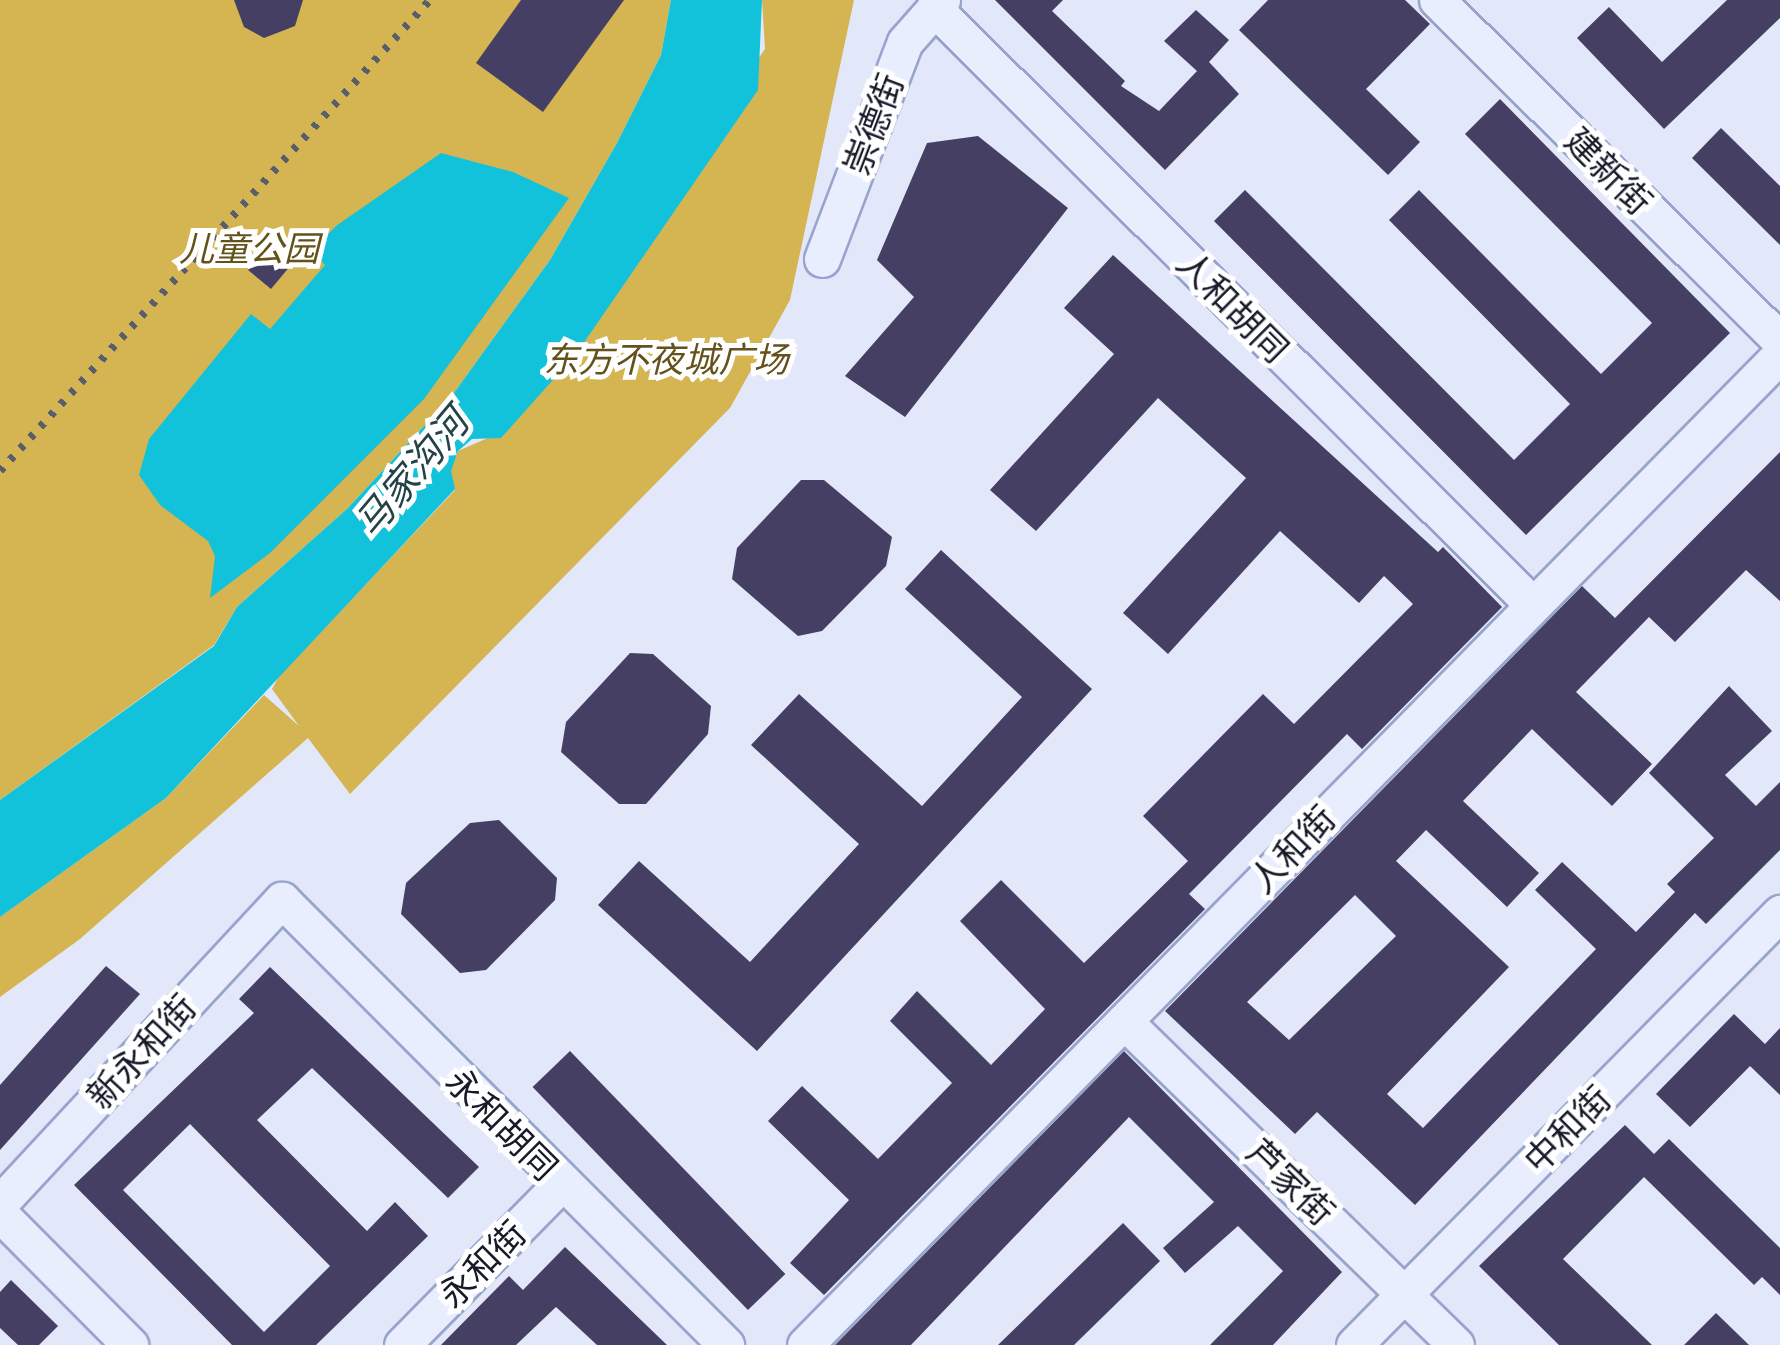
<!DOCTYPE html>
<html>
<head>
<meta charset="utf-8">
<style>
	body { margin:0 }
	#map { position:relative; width:1780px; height:1345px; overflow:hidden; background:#e2e8f9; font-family:"IBM Plex Serif","Noto Sans SC",serif }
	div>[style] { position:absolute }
	.green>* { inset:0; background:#d5b452 }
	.water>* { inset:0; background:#11c2da }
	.building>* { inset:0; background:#454063; transform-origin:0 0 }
	.roads { filter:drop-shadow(2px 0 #98a4cb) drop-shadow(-2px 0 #98a4cb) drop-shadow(0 2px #98a4cb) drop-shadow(0 -2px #98a4cb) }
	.secondary>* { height:35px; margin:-17.5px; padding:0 17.5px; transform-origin:17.5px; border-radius:17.5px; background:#e9eefe }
	.rail>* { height:8px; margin-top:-4px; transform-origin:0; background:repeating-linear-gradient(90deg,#595e6d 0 5px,transparent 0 15px) }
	span { translate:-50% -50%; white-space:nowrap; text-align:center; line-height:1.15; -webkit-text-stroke:10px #fff; paint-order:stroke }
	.street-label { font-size:35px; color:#161b29 }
	.park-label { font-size:35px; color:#64521b; font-style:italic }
	.water-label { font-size:38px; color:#244349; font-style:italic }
</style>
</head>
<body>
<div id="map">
	<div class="green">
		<div style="clip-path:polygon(0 0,671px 0,661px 55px,617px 143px,550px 260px,451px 397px,348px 508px,237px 607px,214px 645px,0 800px)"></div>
		<div style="clip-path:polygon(762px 0,854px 0,790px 300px,730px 408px,350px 794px,308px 738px,80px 939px,0 997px,0 917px,166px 798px,264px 695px,299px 726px,272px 689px,279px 676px,455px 490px,450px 471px,458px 451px,490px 437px,765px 49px)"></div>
	</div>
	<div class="water">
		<div style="clip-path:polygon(671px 0,762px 0,758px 90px,576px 354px,501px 438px,472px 439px,458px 451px,451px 471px,455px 489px,166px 798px,0 917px,0 800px,214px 646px,237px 607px,348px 508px,451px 397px,550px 260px,617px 143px,661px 55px)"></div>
		<div style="clip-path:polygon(441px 153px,513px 172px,569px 198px,424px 399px,270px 553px,210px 598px,215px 556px,208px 541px,160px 505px,139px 475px,149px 439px,251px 314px,270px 329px,325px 265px,312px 251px,336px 226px)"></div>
	</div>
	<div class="building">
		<div style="clip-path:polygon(234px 0,303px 0,295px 26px,264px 38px,244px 27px)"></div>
		<div style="clip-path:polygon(521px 0,624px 0,543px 112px,476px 63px)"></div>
		<div style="clip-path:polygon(995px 0,1063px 0,1052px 11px,1125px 81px,1121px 86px,1159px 111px,1197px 71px,1164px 41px,1196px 10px,1229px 40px,1209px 62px,1239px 94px,1165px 170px)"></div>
		<div style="clip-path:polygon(1268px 0,1405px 0,1430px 24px,1366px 89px,1420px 142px,1388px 175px,1239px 30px)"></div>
		<div style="clip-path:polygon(1727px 0,1780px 0,1780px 18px,1664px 129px,1577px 38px,1609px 7px,1662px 62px)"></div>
		<div style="clip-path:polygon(1500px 99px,1730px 333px,1526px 535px,1214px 221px,1245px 190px,1514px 460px,1570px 404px,1389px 220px,1419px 190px,1601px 374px,1652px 323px,1465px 134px)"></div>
		<div style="clip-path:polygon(1721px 128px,1780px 186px,1780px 245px,1692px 158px)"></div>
		<div style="clip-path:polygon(978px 136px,1068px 208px,905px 417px,845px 376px,914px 297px,877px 260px,927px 143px)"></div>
		<div style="clip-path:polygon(267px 249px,291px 265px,271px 289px,248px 270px)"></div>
		<div style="clip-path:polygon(1113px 255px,1438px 552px,1443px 547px,1502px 607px,1362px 749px,1347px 734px,1189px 894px,1205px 909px,824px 1295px,790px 1263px,849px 1200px,768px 1121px,802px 1086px,878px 1159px,952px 1083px,890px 1021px,917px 991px,991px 1065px,1045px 1009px,960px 921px,1001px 880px,1084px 963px,1188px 861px,1143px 816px,1263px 694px,1294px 724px,1413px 604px,1384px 576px,1359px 603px,1280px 531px,1168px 654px,1123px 613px,1246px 478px,1158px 398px,1036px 531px,990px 490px,1114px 354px,1064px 308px)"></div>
		<div style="clip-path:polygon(evenodd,1780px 452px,1780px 601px,1746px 570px,1675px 642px,1649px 617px,1576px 692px,1652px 764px,1612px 806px,1532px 729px,1463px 801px,1539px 873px,1507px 907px,1426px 830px,1396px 861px,1509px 967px,1387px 1094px,1423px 1128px,1596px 949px,1535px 890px,1562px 862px,1636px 932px,1675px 892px,1667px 884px,1714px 838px,1649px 773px,1729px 686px,1772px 731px,1725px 775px,1756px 806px,1780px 782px,1780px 850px,1706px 924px,1695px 913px,1415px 1205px,1317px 1112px,1295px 1134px,1165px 1011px,1582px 586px,1615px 618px,1780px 452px,1355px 895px,1396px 936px,1289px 1040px,1247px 1002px,1355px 895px)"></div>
		<div style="clip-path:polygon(801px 480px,824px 480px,892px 537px,886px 566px,822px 631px,798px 636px,732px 579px,737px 548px)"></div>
		<div style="clip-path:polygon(941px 550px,1092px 689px,757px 1051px,598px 905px,639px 861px,750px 962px,859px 844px,751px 745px,799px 694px,922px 806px,1022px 697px,905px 589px)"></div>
		<div style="clip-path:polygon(630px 653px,653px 654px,711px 706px,708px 734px,646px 804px,619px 804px,561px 752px,566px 722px)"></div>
		<div style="clip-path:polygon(499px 820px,557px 878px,555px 900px,486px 970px,460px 973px,401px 914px,406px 883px,470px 823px)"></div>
		<div style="clip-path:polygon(106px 966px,140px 994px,0 1150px,0 1085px)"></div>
		<div style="clip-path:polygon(evenodd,270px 967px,479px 1167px,448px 1198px,312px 1068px,257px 1120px,367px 1231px,395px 1202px,428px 1236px,316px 1345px,232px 1345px,74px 1185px,254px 1013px,239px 999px,270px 967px,190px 1124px,330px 1266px,264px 1332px,123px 1190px,190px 1124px)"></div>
		<div style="clip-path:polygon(1734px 1014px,1765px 1044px,1780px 1028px,1780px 1095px,1750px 1066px,1690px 1127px,1656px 1094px)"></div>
		<div style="left:570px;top:1051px;width:310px;height:52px;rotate:46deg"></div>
		<div style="clip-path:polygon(1124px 1051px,1342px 1272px,1273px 1345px,1210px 1345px,1283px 1271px,1238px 1226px,1185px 1273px,1163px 1248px,1214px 1202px,1129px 1117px,911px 1345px,835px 1345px)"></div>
		<div style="clip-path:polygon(1625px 1125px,1654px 1154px,1669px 1139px,1780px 1248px,1780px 1295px,1762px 1277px,1754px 1285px,1644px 1177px,1563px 1259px,1652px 1345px,1559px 1345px,1479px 1266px)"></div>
		<div style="clip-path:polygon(1123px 1223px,1160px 1261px,1074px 1345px,998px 1345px)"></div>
		<div style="clip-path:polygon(565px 1247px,667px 1345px,597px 1345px,556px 1307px,516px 1345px,441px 1345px,509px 1276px,523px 1290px)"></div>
		<div style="clip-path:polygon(11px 1280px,58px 1326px,39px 1345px,18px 1345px,0 1328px,0 1292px)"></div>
		<div style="clip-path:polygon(1716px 1313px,1749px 1345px,1684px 1345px)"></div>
	</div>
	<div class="roads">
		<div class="secondary">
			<div style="left:1437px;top:0;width:484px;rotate:44.8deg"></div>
			<div style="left:934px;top:8px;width:844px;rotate:44.9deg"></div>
			<div style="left:822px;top:259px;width:232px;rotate:-69.1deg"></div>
			<div style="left:905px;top:42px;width:56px;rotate:-48.6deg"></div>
			<div style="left:1124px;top:1021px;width:464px;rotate:44.3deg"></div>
			<div style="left:0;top:1203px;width:414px;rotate:-47.1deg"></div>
			<div style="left:282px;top:900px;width:629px;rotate:45.06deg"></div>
			<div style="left:0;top:1214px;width:185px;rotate:45.2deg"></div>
			<div style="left:402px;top:1345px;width:226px;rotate:-45.4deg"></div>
			<div style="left:805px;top:1345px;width:1390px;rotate:-45.44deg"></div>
			<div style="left:1354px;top:1345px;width:607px;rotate:-45.4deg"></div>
		</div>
	</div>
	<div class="rail">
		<div style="left:0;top:471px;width:638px;rotate:-47.61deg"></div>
	</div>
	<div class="street-label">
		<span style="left:873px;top:124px;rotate:-69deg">崇德街</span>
		<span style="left:1609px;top:171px;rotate:45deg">建新街</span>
		<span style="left:1233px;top:306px;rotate:45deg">人和胡同</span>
		<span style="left:1292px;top:849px;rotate:-46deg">人和街</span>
		<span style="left:141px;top:1051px;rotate:-47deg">新永和街</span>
		<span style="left:502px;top:1124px;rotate:45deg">永和胡同</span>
		<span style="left:1567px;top:1129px;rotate:-45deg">中和街</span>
		<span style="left:1291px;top:1182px;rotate:44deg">芦家街</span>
		<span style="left:482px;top:1264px;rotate:-45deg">永和街</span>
	</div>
	<div class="park-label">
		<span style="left:249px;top:248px">儿童公园</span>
		<span style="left:666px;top:359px">东方不夜城广场</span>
	</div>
	<div class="water-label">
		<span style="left:411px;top:472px;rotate:-50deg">马家沟河</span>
	</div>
</div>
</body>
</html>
